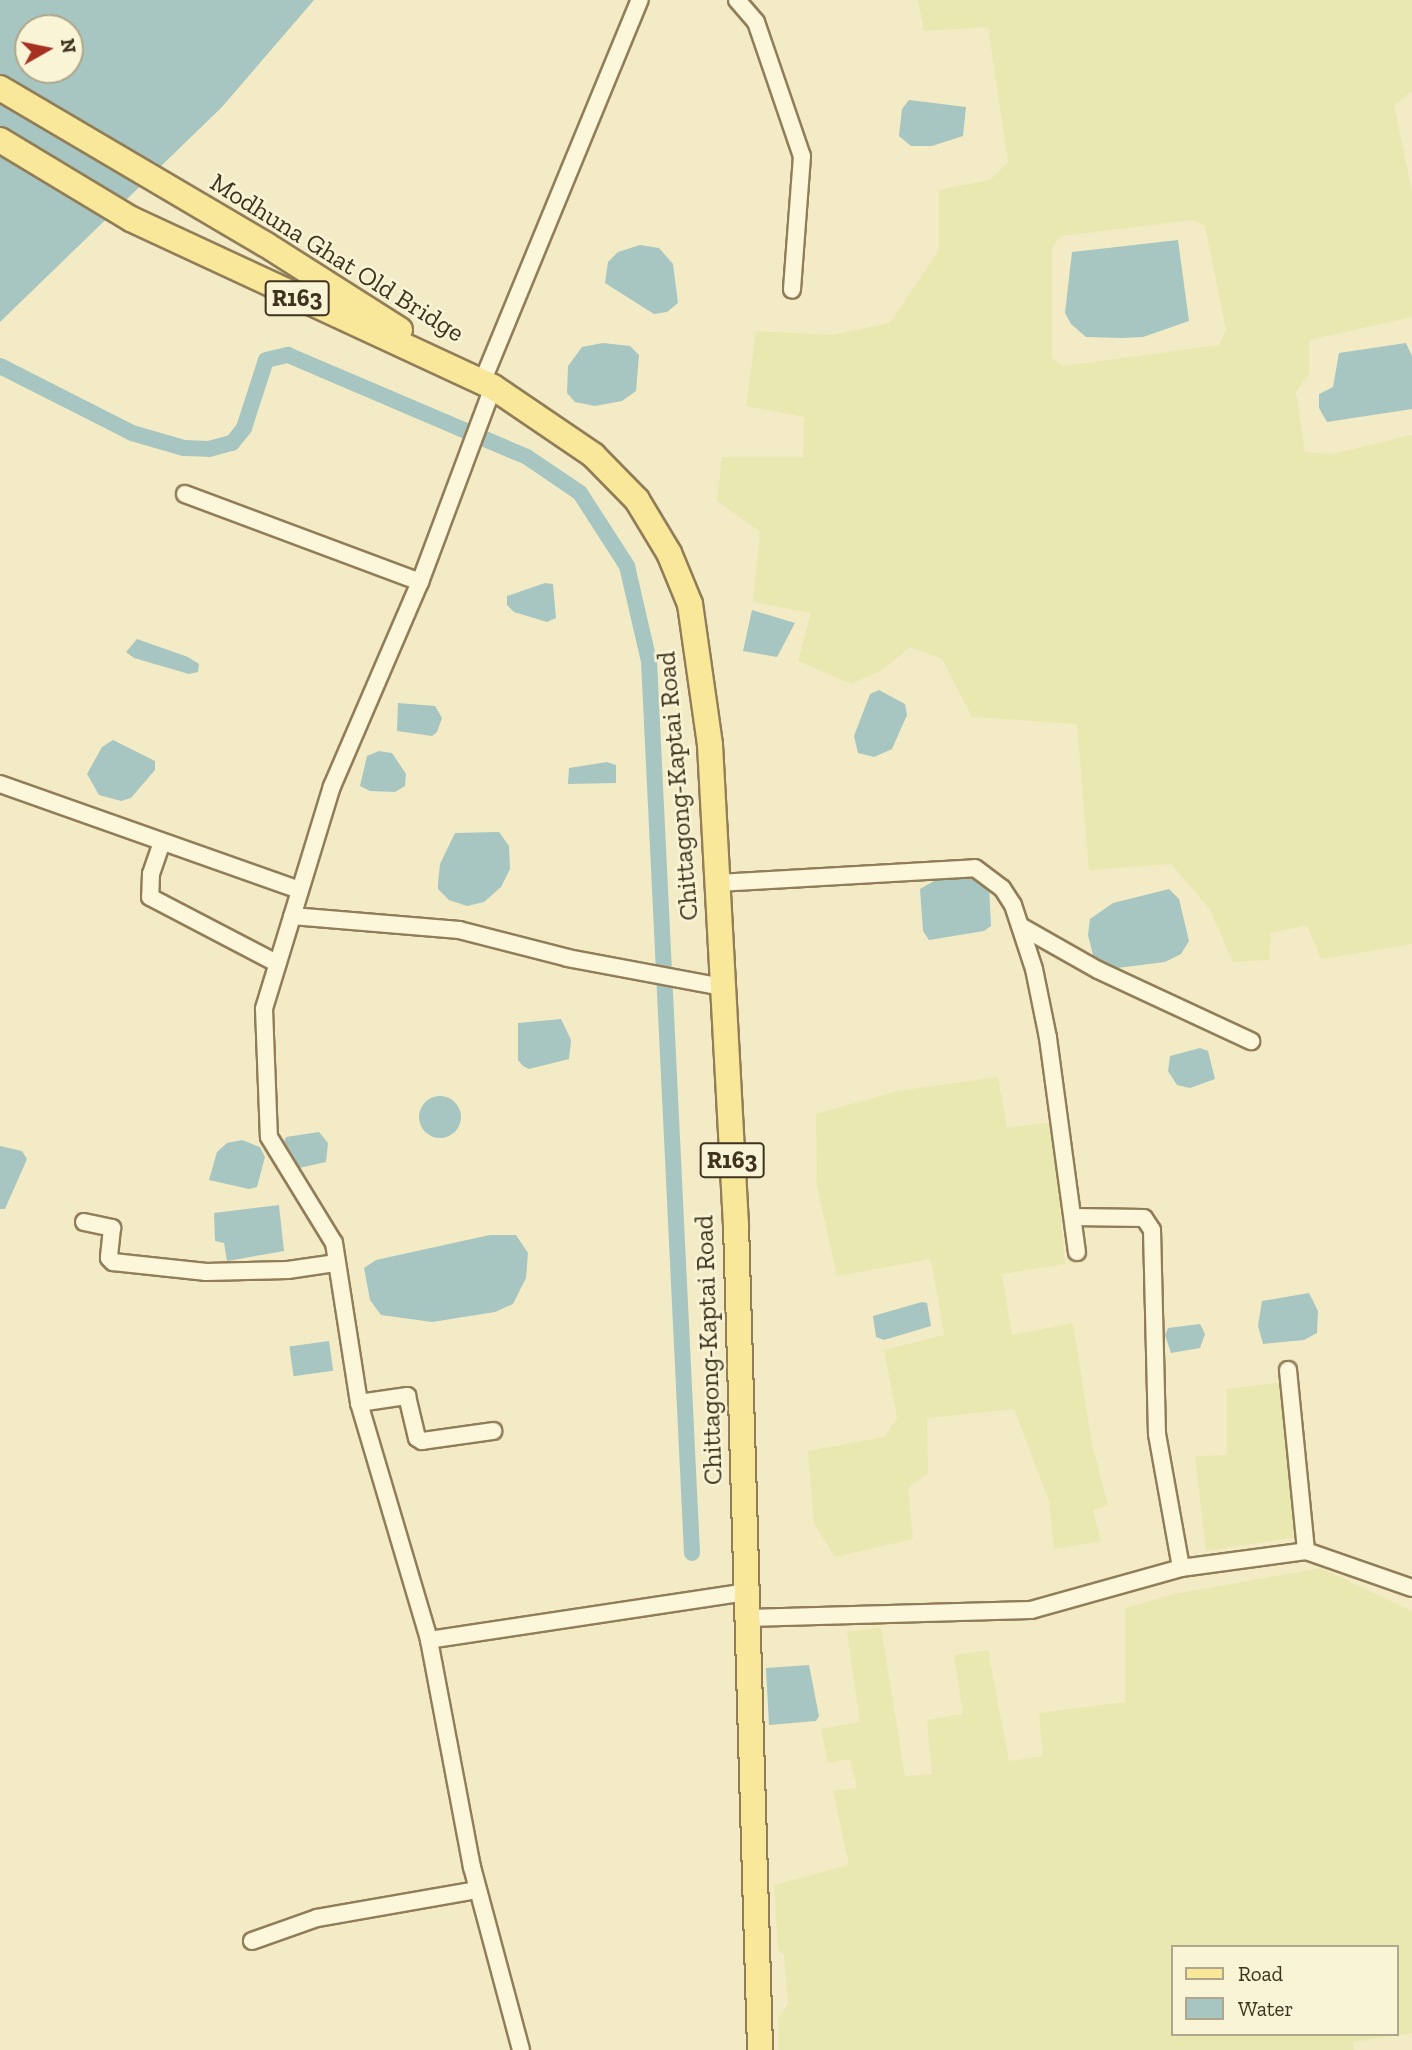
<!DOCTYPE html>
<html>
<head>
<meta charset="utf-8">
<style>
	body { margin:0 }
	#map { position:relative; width:1412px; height:2050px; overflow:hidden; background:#f3ebc5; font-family:"Zilla Slab",serif }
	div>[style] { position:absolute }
	.farmland>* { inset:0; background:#eae8b1 }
	.water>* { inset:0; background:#a7c6c1; transform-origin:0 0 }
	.round { border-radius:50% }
	.canal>* { height:16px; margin:-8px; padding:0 8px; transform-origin:8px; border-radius:8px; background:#a7c6c1 }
	.roads { filter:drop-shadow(2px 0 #917e58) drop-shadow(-2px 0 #917e58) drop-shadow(0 2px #917e58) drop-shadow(0 -2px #917e58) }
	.minor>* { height:16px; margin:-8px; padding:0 8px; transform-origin:8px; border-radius:8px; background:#fcf6da }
	.primary>* { height:24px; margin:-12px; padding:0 12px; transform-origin:12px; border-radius:12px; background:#f9e89a }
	span { translate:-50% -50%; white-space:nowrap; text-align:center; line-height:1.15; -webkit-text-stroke:5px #f9f4d6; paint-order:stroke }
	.shield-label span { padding:2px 5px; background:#f9f4d6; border:2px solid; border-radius:5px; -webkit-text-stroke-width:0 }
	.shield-label { font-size:24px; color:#3f321e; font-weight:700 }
	.street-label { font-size:26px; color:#3f321e }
	.legend { position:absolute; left:1171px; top:1945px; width:228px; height:91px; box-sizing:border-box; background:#f9f4d6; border:2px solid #afa68c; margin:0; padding:9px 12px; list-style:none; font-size:21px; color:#3f321e }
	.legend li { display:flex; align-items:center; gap:14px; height:35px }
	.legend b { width:35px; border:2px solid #afa68c }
	.north { position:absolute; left:14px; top:14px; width:70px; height:70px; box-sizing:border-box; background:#f9f4d6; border:2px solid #afa68c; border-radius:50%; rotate:81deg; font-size:19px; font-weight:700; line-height:28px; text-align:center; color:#3f321e }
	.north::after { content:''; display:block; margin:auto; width:24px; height:32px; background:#a73121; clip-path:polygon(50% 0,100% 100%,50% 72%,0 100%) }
</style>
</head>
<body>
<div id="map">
	<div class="farmland">
		<div style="clip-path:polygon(evenodd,918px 0,1412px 0,1412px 91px,1394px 105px,1412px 192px,1412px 317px,1309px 340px,1309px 374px,1296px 392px,1305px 452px,1332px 454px,1412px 435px,1412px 944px,1321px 959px,1307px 925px,1271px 933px,1269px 960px,1233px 962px,1209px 908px,1171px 864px,1089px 870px,1077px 724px,972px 717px,942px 659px,910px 647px,881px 671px,851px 684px,798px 661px,811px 613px,753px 602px,760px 532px,717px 501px,722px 457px,803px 457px,804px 417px,746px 406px,756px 331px,832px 335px,890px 323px,939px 250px,939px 190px,990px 180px,1008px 162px,988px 27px,924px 31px,918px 0,1193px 220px,1205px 226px,1226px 330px,1219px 345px,1063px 366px,1052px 358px,1052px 247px,1061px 236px,1193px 220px)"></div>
		<div style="clip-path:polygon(998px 1077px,1007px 1128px,1052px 1122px,1065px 1264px,1002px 1274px,1012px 1335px,1073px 1323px,1092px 1444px,1108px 1505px,1093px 1510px,1101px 1541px,1054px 1549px,1049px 1501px,1014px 1409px,927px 1418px,928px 1474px,908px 1487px,913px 1539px,835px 1557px,814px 1524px,808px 1451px,884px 1437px,897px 1418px,884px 1350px,944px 1335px,931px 1259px,837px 1276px,817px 1186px,816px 1114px,898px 1091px)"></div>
		<div style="clip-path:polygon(1284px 1382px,1299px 1537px,1206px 1551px,1195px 1456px,1227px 1455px,1227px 1389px)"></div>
		<div style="clip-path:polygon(evenodd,1321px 1568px,1412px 1611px,1412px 2033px,1353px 2042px,1354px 2050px,779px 2050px,778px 2018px,788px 2004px,784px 1954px,778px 1950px,774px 1885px,849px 1865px,833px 1791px,857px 1788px,850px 1759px,828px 1763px,821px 1729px,860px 1722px,847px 1632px,881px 1627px,905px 1776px,932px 1774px,927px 1720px,963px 1714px,954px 1655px,988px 1650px,1009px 1761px,1043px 1756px,1039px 1713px,1125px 1702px,1125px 1608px,1174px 1594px,1321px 1568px,1172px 1947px,1396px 1947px,1396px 2034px,1172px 2034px,1172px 1947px)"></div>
	</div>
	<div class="water">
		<div style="clip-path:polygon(evenodd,0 0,314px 0,222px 107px,0 322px,0 0,28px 28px,70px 28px,70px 70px,28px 70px,28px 28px)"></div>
		<div style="clip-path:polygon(909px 100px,966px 107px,963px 136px,932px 146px,911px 146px,899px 136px,902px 109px)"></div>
		<div style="clip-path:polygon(1178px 240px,1189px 321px,1143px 337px,1122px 338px,1086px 337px,1071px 324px,1065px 313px,1072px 252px)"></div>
		<div style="clip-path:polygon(640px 245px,659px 248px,673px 264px,678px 303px,667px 312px,654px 314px,605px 283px,608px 262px,618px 252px)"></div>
		<div style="clip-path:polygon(603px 343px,630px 346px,639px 355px,636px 391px,622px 401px,595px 406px,575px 402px,567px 393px,568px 366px,582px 347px)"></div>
		<div style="clip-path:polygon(1406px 343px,1412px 356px,1412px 409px,1327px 422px,1319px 408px,1319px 394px,1333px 387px,1339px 353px)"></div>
		<div style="clip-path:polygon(545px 583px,553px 584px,556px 618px,547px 622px,514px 612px,507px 605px,507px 596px)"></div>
		<div style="clip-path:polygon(752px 610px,795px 623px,777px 657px,743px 651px)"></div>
		<div style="clip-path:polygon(137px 639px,188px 657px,199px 664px,198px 672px,189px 674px,134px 658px,126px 652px)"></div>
		<div style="clip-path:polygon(879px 690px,905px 704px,907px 715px,892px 749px,874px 757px,858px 753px,854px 736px,870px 694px)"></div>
		<div style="clip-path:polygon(398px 703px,435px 706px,442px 718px,437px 732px,432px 736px,397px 731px)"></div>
		<div style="clip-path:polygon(113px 740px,155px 761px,155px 770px,131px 798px,121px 801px,99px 795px,87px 774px,102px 747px)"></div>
		<div style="clip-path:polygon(379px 751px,392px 753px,406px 774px,405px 786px,395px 792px,370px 791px,360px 786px,367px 756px)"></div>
		<div style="clip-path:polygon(607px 762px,616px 765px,616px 783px,568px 784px,569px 768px)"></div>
		<div style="clip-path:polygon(499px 832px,509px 846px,510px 869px,501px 887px,484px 902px,467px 906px,449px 900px,438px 889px,438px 883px,440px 864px,455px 833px)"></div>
		<div style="clip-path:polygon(975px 877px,989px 886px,991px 926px,984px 931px,929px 940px,923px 931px,920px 889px,934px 881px)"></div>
		<div style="clip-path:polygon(1169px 889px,1179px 899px,1189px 941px,1181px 954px,1165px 962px,1117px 968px,1103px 967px,1094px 959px,1088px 935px,1090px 919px,1113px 903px)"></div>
		<div style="clip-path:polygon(561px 1019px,571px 1040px,569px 1059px,529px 1069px,523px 1066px,518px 1060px,518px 1023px)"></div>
		<div style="clip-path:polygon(1200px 1048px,1208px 1051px,1215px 1079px,1190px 1088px,1177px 1085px,1168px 1071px,1170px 1056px)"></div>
		<div class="round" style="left:419px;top:1096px;width:42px;height:42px"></div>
		<div style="clip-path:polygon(319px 1132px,328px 1143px,326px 1162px,299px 1168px,292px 1165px,283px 1145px,286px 1137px)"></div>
		<div style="clip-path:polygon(242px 1140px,260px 1147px,265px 1157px,257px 1187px,249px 1189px,209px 1180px,217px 1152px,227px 1143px)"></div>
		<div style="clip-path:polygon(0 1146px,22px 1151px,27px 1159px,5px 1209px,0 1209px)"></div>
		<div style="clip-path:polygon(279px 1205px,284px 1251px,227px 1261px,224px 1243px,215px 1241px,214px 1213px)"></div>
		<div style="clip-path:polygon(490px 1235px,516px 1235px,528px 1253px,526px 1278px,513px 1304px,495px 1312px,432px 1322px,381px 1315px,370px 1300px,364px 1268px,376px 1260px)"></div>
		<div style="clip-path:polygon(1309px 1293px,1318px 1311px,1317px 1333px,1304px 1340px,1263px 1344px,1258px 1326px,1262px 1301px)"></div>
		<div style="clip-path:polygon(922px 1302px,927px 1303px,931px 1326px,884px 1340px,876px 1337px,873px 1316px)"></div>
		<div style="clip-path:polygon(1200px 1324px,1205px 1334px,1200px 1348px,1171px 1353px,1165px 1335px,1168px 1328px)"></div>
		<div style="left:329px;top:1341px;width:30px;height:40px;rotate:82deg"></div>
		<div style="clip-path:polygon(809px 1665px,819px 1716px,816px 1721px,769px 1725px,766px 1668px)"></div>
	</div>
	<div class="canal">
		<div style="left:0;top:366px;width:148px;rotate:26.9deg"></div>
		<div style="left:132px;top:433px;width:54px;rotate:16.1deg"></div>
		<div style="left:184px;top:448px;width:25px;rotate:2deg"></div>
		<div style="left:209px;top:449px;width:24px;rotate:-15deg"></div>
		<div style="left:232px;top:443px;width:19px;rotate:-51deg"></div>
		<div style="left:244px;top:428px;width:71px;rotate:-72.1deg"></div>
		<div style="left:266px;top:360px;width:23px;rotate:-13deg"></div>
		<div style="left:288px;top:355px;width:260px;rotate:23.1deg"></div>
		<div style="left:527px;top:457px;width:64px;rotate:34.2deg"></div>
		<div style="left:580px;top:493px;width:87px;rotate:57.2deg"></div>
		<div style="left:627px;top:566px;width:98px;rotate:77deg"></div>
		<div style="left:649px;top:661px;width:893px;rotate:87.24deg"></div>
	</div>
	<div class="roads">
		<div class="minor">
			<div style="left:737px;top:0;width:29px;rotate:49deg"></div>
			<div style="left:756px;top:22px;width:142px;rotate:71.1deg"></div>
			<div style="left:802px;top:156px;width:134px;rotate:94.3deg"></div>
			<div style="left:483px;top:380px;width:411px;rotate:-67.6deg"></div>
			<div style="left:493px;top:387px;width:208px;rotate:110.5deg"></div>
			<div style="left:420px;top:582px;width:222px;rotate:113.3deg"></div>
			<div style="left:332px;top:786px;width:233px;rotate:107deg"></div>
			<div style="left:264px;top:1009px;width:128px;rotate:87.8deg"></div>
			<div style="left:269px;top:1137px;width:124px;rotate:58.5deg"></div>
			<div style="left:334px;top:1243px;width:162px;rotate:81.1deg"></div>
			<div style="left:359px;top:1403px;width:247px;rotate:73.5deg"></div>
			<div style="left:429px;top:1640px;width:231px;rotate:79.3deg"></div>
			<div style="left:472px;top:1867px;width:189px;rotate:75deg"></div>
			<div style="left:185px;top:494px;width:251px;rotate:20.5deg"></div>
			<div style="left:0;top:784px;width:318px;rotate:19.5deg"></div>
			<div style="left:162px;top:842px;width:34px;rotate:109deg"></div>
			<div style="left:151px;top:874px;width:23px;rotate:92deg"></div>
			<div style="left:150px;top:897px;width:144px;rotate:27.6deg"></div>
			<div style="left:718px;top:883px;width:257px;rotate:-3.3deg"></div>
			<div style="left:975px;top:868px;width:34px;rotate:37deg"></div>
			<div style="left:1002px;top:888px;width:20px;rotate:57deg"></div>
			<div style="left:1013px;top:905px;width:67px;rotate:71.8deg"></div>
			<div style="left:1034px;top:969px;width:70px;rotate:78.5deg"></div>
			<div style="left:1048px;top:1038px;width:216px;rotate:82.3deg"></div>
			<div style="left:292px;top:916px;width:168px;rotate:4.8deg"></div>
			<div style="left:459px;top:930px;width:113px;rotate:14.4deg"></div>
			<div style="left:568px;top:958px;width:158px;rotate:10.6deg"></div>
			<div style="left:1022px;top:927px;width:87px;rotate:29.5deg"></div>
			<div style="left:1098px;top:970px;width:169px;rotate:24.9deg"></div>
			<div style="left:1073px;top:1217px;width:71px;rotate:0.8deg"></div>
			<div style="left:1144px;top:1218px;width:14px;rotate:56deg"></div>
			<div style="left:1152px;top:1230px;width:204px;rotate:88.6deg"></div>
			<div style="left:1157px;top:1434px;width:136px;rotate:79.8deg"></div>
			<div style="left:84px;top:1222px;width:29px;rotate:12deg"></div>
			<div style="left:112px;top:1228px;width:30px;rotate:96deg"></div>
			<div style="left:109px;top:1258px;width:6px;rotate:45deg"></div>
			<div style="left:113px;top:1262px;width:94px;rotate:6.1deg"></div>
			<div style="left:206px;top:1272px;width:82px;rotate:-1.4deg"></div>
			<div style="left:288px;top:1270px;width:49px;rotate:-8.3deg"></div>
			<div style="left:1288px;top:1370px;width:182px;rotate:84.3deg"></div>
			<div style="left:359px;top:1403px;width:49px;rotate:-8.3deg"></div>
			<div style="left:407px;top:1396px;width:43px;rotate:76.6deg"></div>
			<div style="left:417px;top:1438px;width:6px;rotate:31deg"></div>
			<div style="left:422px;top:1441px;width:72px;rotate:-8deg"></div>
			<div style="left:747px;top:1618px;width:284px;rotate:-1.6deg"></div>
			<div style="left:1031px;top:1610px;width:156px;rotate:-15.6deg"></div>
			<div style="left:1181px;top:1568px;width:126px;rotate:-7.7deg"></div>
			<div style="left:1306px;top:1551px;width:112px;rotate:19.2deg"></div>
			<div style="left:429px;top:1640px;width:321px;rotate:-8.6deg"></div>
			<div style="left:252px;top:1941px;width:69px;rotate:-19.5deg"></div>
			<div style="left:317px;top:1918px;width:163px;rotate:-9.9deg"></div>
		</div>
		<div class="primary">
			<div style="left:0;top:88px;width:308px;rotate:30.5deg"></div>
			<div style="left:265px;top:244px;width:160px;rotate:32.5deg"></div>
			<div style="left:0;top:140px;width:153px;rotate:31.1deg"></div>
			<div style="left:131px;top:219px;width:399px;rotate:24.9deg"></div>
			<div style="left:493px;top:387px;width:121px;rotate:34.2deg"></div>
			<div style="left:593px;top:455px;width:63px;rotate:45.6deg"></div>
			<div style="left:637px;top:500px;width:62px;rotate:58.9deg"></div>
			<div style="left:669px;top:553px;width:55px;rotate:67.6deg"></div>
			<div style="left:690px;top:604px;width:142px;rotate:81.9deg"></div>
			<div style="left:710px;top:745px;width:481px;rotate:86.9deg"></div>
			<div style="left:736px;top:1225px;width:825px;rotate:88.33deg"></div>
		</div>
	</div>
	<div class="shield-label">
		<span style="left:297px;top:298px">R163</span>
		<span style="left:732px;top:1160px">R163</span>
	</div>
	<div class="street-label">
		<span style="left:337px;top:258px;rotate:32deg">Modhuna Ghat Old Bridge</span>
		<span style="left:678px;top:786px;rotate:-95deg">Chittagong-Kaptai Road</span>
		<span style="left:709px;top:1350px;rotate:-92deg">Chittagong-Kaptai Road</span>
	</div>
	<ul class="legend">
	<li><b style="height:9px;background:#f9e89a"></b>Road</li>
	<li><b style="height:19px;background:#a7c6c1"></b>Water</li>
	</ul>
	<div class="north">N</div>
</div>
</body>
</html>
